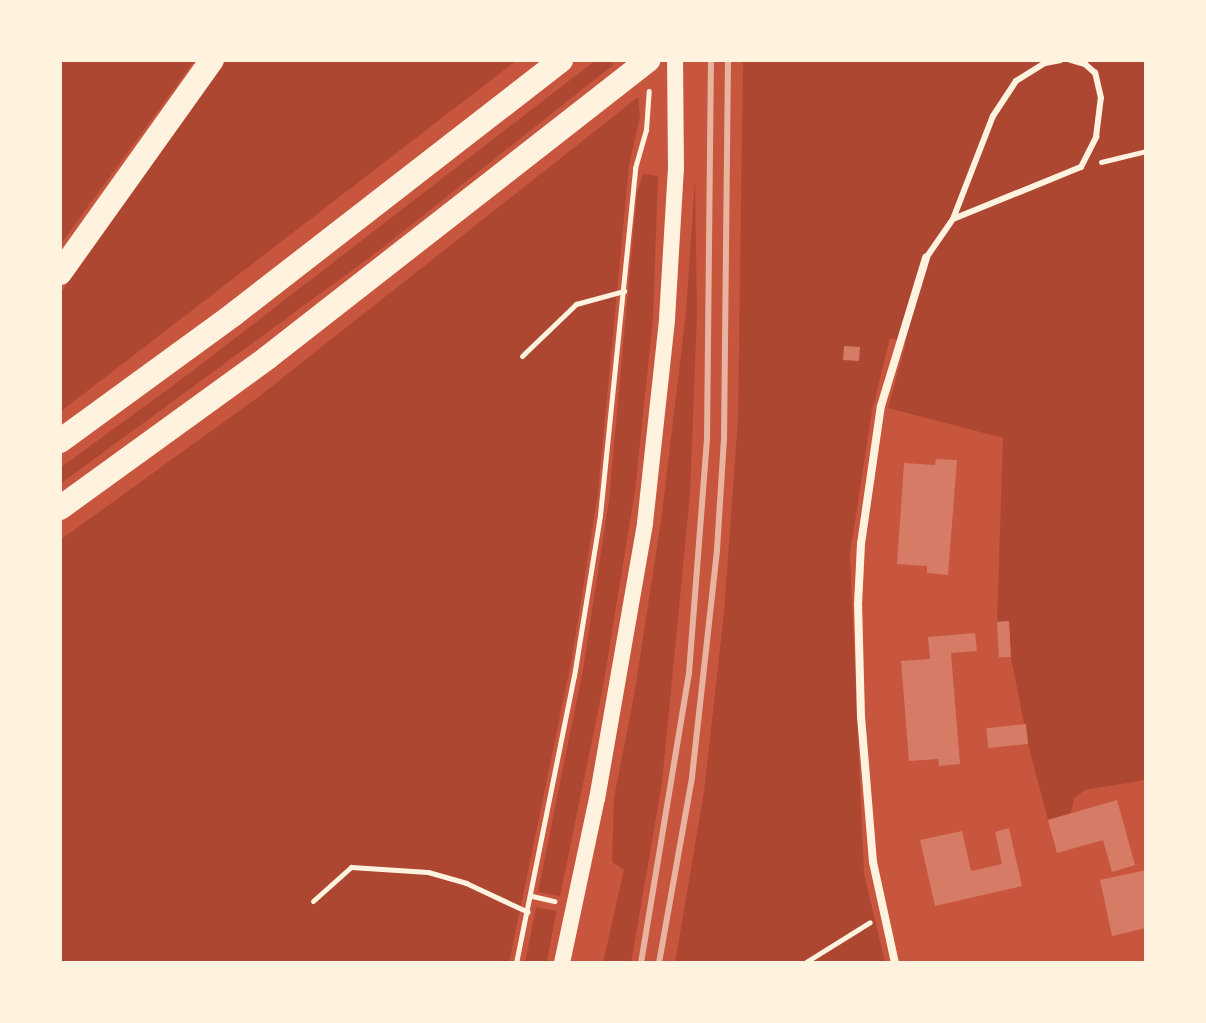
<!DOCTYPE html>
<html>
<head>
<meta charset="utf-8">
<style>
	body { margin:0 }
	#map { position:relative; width:1206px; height:1023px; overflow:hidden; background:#c8553d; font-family:"Sofia Sans Condensed",sans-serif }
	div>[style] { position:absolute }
	.green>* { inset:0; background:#ae4732; transform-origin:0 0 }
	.building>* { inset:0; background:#d67c66; transform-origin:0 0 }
	.path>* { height:5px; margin:-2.5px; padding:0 2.5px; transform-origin:2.5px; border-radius:2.5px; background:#fff3e0 }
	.service>* { height:6px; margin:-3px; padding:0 3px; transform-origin:3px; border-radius:3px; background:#fff3e0 }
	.minor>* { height:8px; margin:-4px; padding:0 4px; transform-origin:4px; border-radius:4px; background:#fff3e0 }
	.secondary>* { height:16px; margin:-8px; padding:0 8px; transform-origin:8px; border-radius:8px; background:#fff3e0 }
	.motorway>* { height:24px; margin:-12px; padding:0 12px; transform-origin:12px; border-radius:12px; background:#fff3e0 }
	.rail>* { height:6px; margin:-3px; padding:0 3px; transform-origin:3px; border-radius:3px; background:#e9b49f }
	span { translate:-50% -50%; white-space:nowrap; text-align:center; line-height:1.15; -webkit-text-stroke:6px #fff3e0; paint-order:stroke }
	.frame { position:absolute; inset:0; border:62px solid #fff3e0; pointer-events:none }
</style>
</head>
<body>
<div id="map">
	<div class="green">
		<div style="clip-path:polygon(60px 60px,195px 60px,60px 245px)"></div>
		<div style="clip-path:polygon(226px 60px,517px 60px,60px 412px,60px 294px)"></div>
		<div style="clip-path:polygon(596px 60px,611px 60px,613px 65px,377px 252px,60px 484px,60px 468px,182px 379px)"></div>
		<div style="clip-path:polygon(743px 60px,1146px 60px,1146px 780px,1085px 790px,1074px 798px,1071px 813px,1048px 820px,1028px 744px,1011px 657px,1009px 622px,997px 622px,1003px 438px,888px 408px,906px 343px,890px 338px,872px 411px,850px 554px,864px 873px,885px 963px,675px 963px,704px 792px,724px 613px,738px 418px)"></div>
		<div style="clip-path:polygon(638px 97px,640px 116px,629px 166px,598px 493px,572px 658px,509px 963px,60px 963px,60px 540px,257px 398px)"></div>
		<div style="clip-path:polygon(643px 174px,658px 176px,653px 319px,635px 491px,603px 687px,560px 896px,538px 892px,583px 669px,609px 500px,637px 193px)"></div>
		<div style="clip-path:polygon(695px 179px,697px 313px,690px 494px,662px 783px,631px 963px,603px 963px,624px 870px,612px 862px,614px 798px,634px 696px,662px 514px,686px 312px)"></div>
		<div style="left:536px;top:907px;width:21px;height:57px;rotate:11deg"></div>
	</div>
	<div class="building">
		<div style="left:844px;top:346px;width:16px;height:14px;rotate:4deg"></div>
		<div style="clip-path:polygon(936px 459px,957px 460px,948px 575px,927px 573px,927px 566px,897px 564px,904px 463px,935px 465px)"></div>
		<div style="left:1009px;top:621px;width:36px;height:12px;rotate:87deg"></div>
		<div style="clip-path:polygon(975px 633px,977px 651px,951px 653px,960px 764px,939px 766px,938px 759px,909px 761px,901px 661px,930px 659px,928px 637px)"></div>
		<div style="left:1026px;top:724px;width:20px;height:40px;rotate:84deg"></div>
		<div style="clip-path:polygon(1117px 800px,1135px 865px,1112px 872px,1103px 840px,1057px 853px,1048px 820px)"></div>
		<div style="clip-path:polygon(1009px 828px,1022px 886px,935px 906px,920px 840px,962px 831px,971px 871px,1002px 864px,995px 832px)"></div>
		<div style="clip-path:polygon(1146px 870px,1146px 928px,1112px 936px,1100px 880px)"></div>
	</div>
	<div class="path">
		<div style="left:1101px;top:162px;width:46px;rotate:-13.7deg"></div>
		<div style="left:522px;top:356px;width:75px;rotate:-43.9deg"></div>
		<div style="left:576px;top:304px;width:50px;rotate:-15.2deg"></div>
		<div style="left:532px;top:896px;width:23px;rotate:13deg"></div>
		<div style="left:313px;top:901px;width:51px;rotate:-41.8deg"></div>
		<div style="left:351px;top:867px;width:77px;rotate:3.7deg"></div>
		<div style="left:428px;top:872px;width:40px;rotate:16deg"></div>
		<div style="left:466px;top:883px;width:68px;rotate:25.1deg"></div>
		<div style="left:806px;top:962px;width:75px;rotate:-32deg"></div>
		<div style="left:516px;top:963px;width:293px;rotate:-78.6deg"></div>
		<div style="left:574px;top:676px;width:163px;rotate:-80.8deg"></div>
		<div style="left:600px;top:515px;width:349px;rotate:-84.2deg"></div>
		<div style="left:635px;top:168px;width:40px;rotate:-74deg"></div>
		<div style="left:646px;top:130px;width:39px;rotate:-86deg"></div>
	</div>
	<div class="service">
		<div style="left:953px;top:219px;width:110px;rotate:-68.8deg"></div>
		<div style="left:993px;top:116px;width:42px;rotate:-56.7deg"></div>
		<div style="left:1016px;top:81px;width:34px;rotate:-32deg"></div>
		<div style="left:1045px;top:63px;width:16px;rotate:-11deg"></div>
		<div style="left:926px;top:258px;width:47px;rotate:-55.3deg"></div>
		<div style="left:953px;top:219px;width:138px;rotate:-22.1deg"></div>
		<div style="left:1081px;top:167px;width:34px;rotate:-63deg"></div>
		<div style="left:1096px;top:137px;width:39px;rotate:-83deg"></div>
		<div style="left:1101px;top:98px;width:26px;rotate:-103deg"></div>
		<div style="left:1095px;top:73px;width:13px;rotate:-138deg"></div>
		<div style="left:1085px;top:64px;width:15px;rotate:-164deg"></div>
	</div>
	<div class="minor">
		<div style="left:895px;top:963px;width:103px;rotate:-102.3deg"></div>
		<div style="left:873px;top:862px;width:145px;rotate:-94.7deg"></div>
		<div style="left:861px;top:717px;width:112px;rotate:-91.5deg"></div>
		<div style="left:858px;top:605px;width:61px;rotate:-87.2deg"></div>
		<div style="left:861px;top:544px;width:139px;rotate:-81.8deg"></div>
		<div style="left:881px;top:406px;width:155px;rotate:-73.1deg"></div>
	</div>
	<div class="secondary">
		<div style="left:562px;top:963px;width:168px;rotate:-78deg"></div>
		<div style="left:597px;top:799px;width:280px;rotate:-80.1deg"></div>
		<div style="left:645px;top:523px;width:205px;rotate:-83.8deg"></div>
		<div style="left:667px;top:319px;width:150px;rotate:-86.6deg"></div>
		<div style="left:676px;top:169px;width:109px;rotate:-90.5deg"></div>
	</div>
	<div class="motorway">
		<div style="left:60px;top:273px;width:262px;rotate:-54.5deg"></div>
		<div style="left:60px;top:441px;width:215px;rotate:-36.1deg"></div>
		<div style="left:234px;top:314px;width:414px;rotate:-37.8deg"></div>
		<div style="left:60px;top:508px;width:256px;rotate:-35.9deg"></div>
		<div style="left:267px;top:358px;width:484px;rotate:-38deg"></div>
	</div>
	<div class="rail">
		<div style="left:641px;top:963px;width:294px;rotate:-80.6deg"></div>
		<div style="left:689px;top:673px;width:236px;rotate:-85.6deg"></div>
		<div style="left:707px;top:438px;width:378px;rotate:-89.4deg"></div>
		<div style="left:659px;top:963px;width:189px;rotate:-79.9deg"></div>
		<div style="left:692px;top:777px;width:228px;rotate:-83.7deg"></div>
		<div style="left:717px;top:550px;width:110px;rotate:-86.4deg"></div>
		<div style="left:724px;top:440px;width:380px;rotate:-89.4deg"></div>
	</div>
	<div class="frame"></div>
</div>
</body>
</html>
